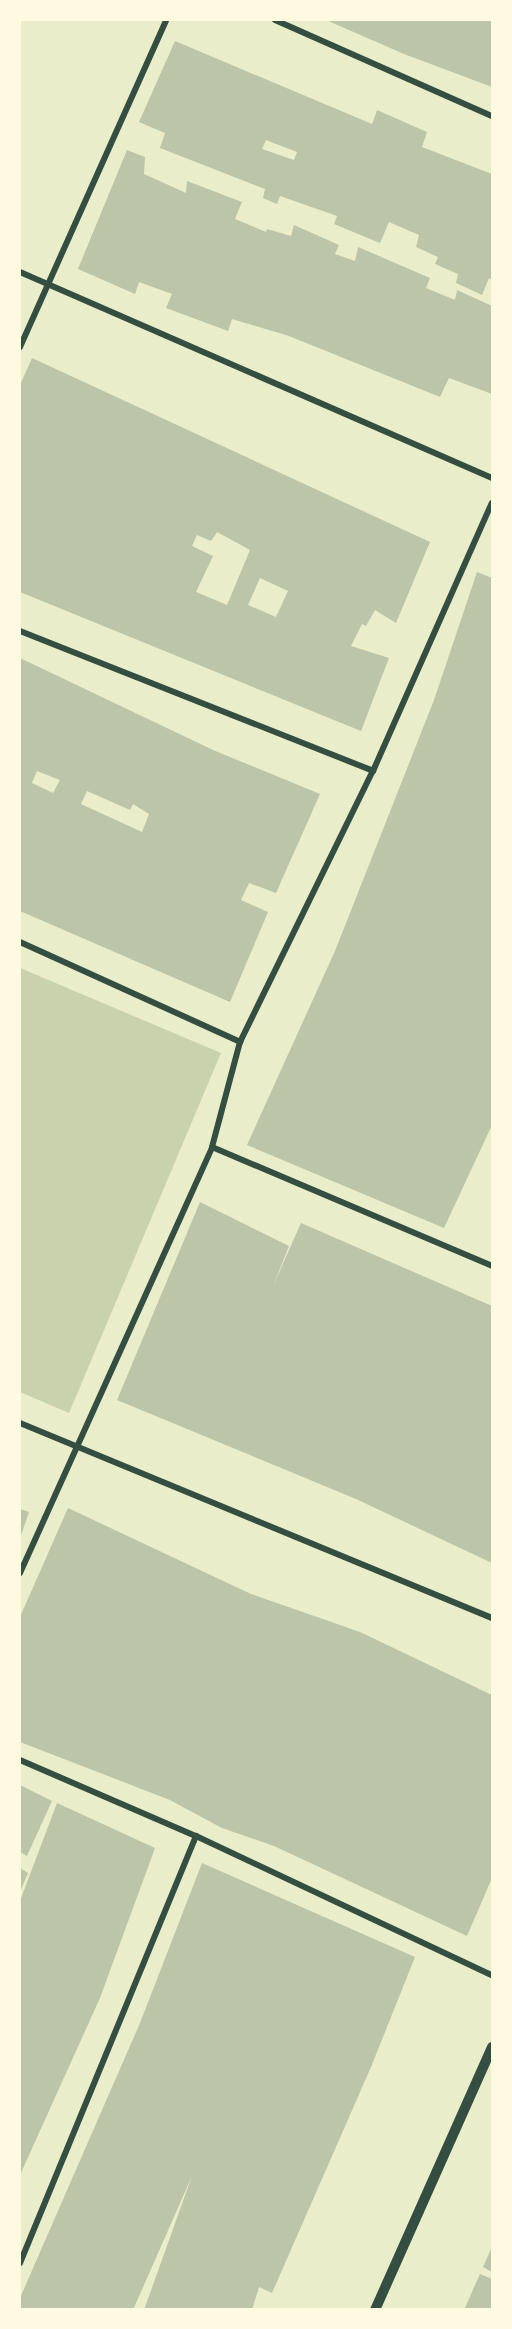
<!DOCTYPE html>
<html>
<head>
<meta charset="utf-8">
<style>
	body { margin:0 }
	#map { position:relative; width:512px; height:2329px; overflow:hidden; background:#e9edc9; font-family:"Exo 2",sans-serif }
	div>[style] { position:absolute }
	.green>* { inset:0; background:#cad2ad }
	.building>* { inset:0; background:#bcc5a7 }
	.minor>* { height:6px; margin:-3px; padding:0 3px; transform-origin:3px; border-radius:3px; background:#344e41 }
	.tertiary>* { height:10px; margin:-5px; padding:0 5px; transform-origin:5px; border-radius:5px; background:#344e41 }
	span { translate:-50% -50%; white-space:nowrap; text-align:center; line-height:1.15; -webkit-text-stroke:6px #fefae0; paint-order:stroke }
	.frame { position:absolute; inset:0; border:21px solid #fefae0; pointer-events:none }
</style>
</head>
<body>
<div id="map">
	<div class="green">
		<div style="clip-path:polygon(20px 968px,221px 1053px,69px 1413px,20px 1392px)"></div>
	</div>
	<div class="building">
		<div style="clip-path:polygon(326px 20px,492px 20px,492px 87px,404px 54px)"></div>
		<div style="clip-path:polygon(evenodd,175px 41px,372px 124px,377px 110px,427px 132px,422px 147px,492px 174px,492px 280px,489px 278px,482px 295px,456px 283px,458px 274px,435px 264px,438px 257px,416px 247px,419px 235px,389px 222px,380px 243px,334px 224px,337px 216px,280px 196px,277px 204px,263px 198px,265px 189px,160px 148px,165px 133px,139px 122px,175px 41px,266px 140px,297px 152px,294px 160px,262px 149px,266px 140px)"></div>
		<div style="clip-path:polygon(127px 150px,145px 157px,144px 174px,186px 193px,187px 181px,242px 202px,235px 219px,266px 232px,267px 229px,291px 236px,294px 225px,339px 245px,335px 254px,355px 261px,358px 247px,430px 278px,426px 288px,455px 300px,457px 290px,492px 306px,492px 394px,449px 378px,440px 397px,289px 336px,232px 319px,228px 331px,166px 308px,172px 294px,139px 282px,135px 294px,78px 269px)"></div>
		<div style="clip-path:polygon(evenodd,32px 358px,430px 542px,396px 623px,375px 610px,366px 626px,362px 624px,351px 646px,389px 658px,361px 731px,20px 592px,20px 385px,32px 358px,217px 532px,250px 550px,227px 605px,196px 592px,213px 556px,192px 546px,197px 535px,211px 541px,217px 532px,32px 358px,260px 578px,288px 591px,276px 617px,248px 605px,260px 578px)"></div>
		<div style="clip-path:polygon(477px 572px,492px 578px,492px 1125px,444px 1228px,247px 1145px,335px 951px,434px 700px)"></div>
		<div style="clip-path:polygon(evenodd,20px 658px,213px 750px,320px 794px,276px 893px,249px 883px,241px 900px,268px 912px,230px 1002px,20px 911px,20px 658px,37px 771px,60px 780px,53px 793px,32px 783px,37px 771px,20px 658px,87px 791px,130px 810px,133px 804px,149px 814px,142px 832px,81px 804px,87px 791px)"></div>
		<div style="clip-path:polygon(200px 1202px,289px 1246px,273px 1286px,301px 1223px,492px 1306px,492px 1563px,356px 1499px,117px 1400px)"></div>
		<div style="clip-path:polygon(68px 1508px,251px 1594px,360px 1632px,492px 1695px,492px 1878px,467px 1936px,274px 1846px,222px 1828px,170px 1800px,20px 1742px,20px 1617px)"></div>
		<div style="clip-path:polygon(20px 1509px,29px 1512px,20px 1538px)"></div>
		<div style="clip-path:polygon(20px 1785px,52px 1801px,27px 1856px,20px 1852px)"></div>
		<div style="clip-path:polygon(57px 1803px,155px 1848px,100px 1998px,20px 2175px,20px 1901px)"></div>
		<div style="clip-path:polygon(202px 1863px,415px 1957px,371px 2067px,272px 2293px,259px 2287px,252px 2310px,144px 2310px,192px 2176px,133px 2310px,20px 2310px,20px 2298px,140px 2023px)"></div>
		<div style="clip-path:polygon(20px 1868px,28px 1873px,20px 1892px)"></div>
		<div style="clip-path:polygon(492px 2247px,492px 2272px,483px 2267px)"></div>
		<div style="clip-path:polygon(480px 2274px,492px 2279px,492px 2310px,464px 2310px)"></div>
	</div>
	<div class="minor">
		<div style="left:275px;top:20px;width:237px;rotate:23.9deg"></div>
		<div style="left:20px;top:272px;width:515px;rotate:23.58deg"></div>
		<div style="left:20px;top:347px;width:358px;rotate:-65.9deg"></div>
		<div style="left:20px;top:631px;width:380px;rotate:21.6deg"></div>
		<div style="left:20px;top:942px;width:242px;rotate:24.4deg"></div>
		<div style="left:212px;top:1147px;width:304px;rotate:23deg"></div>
		<div style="left:20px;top:1423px;width:511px;rotate:22.45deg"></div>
		<div style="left:20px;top:1573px;width:467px;rotate:-65.7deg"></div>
		<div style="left:212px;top:1147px;width:109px;rotate:-75.1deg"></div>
		<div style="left:240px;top:1042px;width:302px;rotate:-63.9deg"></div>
		<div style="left:373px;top:771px;width:293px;rotate:-66.1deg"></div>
		<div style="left:20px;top:1760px;width:192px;rotate:23.4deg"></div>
		<div style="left:196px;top:1836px;width:327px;rotate:25.2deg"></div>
		<div style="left:20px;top:2263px;width:462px;rotate:-67.6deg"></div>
	</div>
	<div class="tertiary">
		<div style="left:375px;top:2310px;width:288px;rotate:-66deg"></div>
	</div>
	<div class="frame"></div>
</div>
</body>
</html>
